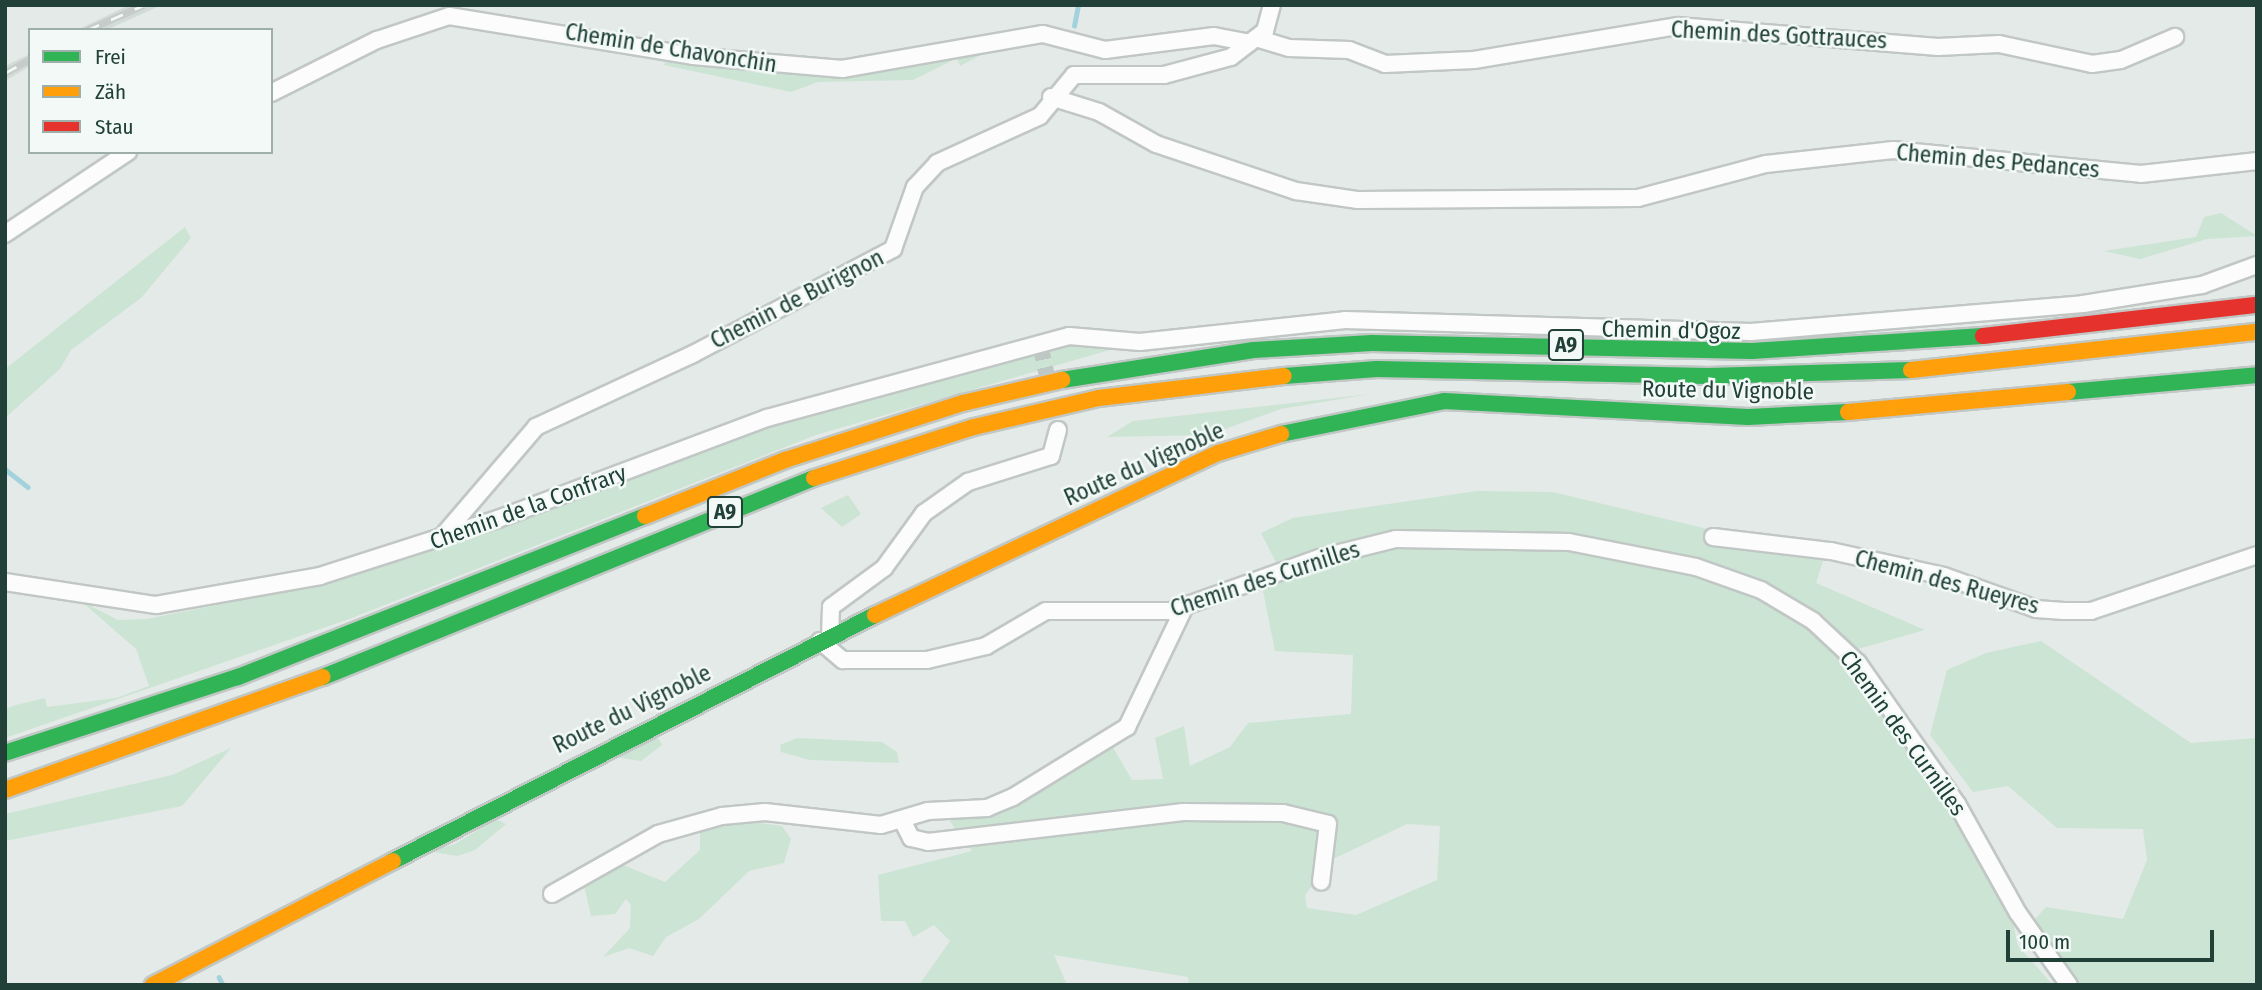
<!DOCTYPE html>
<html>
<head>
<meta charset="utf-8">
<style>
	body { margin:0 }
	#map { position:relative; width:2262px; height:990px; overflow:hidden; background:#e4eae7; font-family:"Fira Sans Condensed",sans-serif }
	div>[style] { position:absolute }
	.built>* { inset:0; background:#d1dcd7 }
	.green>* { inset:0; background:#cce4d4 }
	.stream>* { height:4.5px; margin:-2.25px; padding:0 2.25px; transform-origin:2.25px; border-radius:2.25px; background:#a2d2dc }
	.street-tunnel>* { height:16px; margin-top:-8px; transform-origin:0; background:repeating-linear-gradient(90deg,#bdc8c4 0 16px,transparent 0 24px) }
	.roads { filter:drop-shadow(2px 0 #c1c7c5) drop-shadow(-2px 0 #c1c7c5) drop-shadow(0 2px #c1c7c5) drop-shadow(0 -2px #c1c7c5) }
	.street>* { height:16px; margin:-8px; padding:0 8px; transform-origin:8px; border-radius:8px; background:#fbfcfb }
	.fast>* { height:16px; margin:-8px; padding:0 8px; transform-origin:8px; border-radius:8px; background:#30b455 }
	.slow>* { height:16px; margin:-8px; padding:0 8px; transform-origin:8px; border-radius:8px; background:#ff9f0a }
	.jam>* { height:16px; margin:-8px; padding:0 8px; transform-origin:8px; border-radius:8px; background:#e5322d }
	.rail>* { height:7px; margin-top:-3.5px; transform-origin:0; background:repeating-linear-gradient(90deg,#f2f9f6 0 13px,#c6cbca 0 26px); box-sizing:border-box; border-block:2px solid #c6cbca }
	span { translate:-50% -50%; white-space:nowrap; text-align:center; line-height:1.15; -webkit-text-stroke:5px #f2f9f6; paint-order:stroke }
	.shield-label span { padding:2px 5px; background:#f2f9f6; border:2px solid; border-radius:5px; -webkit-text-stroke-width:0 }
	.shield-label { font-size:21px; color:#204038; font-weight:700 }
	.street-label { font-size:23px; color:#204038 }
	.frame { position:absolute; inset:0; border:7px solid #204038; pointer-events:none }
	.legend { position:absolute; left:28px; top:28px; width:245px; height:126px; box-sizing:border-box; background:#f2f9f6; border:2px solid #9eafaa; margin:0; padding:9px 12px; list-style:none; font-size:21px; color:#204038 }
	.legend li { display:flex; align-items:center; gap:14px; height:35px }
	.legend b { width:35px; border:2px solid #9eafaa }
	.scale { position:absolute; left:2006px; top:930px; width:208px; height:32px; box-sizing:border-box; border:4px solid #204038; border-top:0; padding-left:9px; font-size:21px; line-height:24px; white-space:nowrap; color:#204038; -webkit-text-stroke:5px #f2f9f6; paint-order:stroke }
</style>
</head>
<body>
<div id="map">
	<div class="built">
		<div style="clip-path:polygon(129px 5px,162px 5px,106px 30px,77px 30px)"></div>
		<div style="clip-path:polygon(30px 54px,30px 66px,5px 81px,5px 66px)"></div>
	</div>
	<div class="green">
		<div style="clip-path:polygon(977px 49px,981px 55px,960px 66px,957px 58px,913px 80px,818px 82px,791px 92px,664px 65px,669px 56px,874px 72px)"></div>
		<div style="clip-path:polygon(2221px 213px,2257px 236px,2207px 239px,2140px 259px,2104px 251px,2196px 237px,2204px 217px)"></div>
		<div style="clip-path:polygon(185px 227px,191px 238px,141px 298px,71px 350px,60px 369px,5px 418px,5px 369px)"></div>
		<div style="clip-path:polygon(1072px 339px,1127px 345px,816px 435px,352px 618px,5px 738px,5px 709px,16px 705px,45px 698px,47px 707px,116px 698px,149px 686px,136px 649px,81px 601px,118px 620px,147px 619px,338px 581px,729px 437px)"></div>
		<div style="clip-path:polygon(1370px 394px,1281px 409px,1208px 435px,1107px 437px,1133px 421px)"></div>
		<div style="clip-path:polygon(evenodd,1477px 491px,1553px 492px,1745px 538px,1829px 542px,1816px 583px,1925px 630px,1851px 651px,2000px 864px,2018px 946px,2053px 985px,1189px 985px,1188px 977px,1054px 955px,1067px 985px,919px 985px,950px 941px,934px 925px,913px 937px,905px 921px,881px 921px,878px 875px,972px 851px,939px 807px,988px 805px,1109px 741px,1132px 780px,1163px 779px,1155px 738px,1184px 726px,1190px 766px,1230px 747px,1248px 723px,1351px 714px,1353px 655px,1275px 651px,1260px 576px,1279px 568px,1261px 533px,1293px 518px,1477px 491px,1407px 824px,1440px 826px,1437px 880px,1356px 915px,1307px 908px,1305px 895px,1333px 859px,1407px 824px)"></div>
		<div style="clip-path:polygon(848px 495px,861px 514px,842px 527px,821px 508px)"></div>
		<div style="clip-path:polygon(2041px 641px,2191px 743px,2257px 738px,2257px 985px,2069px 985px,2028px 927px,2046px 907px,2123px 919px,2147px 860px,2143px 829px,2057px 828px,2008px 786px,1973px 792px,1930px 735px,1947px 670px,1986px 653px)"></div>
		<div style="clip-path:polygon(654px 730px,662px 745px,641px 761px,615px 757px)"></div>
		<div style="clip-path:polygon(797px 738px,882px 742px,897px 752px,899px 763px,810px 760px,781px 752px,780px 745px)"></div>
		<div style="clip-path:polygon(231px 748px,182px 806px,5px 841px,5px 814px,172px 775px)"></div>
		<div style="clip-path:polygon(759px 815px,760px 823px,782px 826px,791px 839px,784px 863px,749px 871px,699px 919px,666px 937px,653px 956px,629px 948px,603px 957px,630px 928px,631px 905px,626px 899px,615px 914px,591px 916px,584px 885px,618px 863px,665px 882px,700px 850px,700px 828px)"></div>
		<div style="clip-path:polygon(496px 819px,506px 824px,475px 850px,457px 856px,428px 851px,455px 844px)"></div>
	</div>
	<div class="stream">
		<div style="left:1074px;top:26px;width:21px;rotate:-79deg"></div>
		<div style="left:5px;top:469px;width:29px;rotate:38deg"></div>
		<div style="left:219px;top:977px;width:9px;rotate:63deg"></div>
	</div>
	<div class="street-tunnel">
		<div style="left:1040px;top:344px;width:47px;rotate:77.7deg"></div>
	</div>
	<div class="roads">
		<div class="street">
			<div style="left:1256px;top:38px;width:34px;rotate:17deg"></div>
			<div style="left:1289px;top:48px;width:60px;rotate:1.9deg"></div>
			<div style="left:1349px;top:50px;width:39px;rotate:21deg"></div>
			<div style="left:1385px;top:64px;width:89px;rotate:-2.6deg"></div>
			<div style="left:1474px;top:60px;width:207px;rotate:-9.5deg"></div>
			<div style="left:1678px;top:26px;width:261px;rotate:4.6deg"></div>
			<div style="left:1938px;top:47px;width:61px;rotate:-2.8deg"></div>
			<div style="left:1999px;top:44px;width:95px;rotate:12.1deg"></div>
			<div style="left:2092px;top:64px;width:29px;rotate:-8deg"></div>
			<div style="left:2121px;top:60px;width:59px;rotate:-23.1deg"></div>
			<div style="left:271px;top:93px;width:119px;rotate:-26.6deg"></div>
			<div style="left:377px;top:40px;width:76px;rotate:-18.4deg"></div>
			<div style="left:449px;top:16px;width:247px;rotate:9.3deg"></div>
			<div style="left:693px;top:56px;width:150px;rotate:5deg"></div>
			<div style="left:842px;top:69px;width:204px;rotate:-9.9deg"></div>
			<div style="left:1043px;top:34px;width:64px;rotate:14.5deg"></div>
			<div style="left:1105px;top:50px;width:110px;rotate:-7.3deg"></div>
			<div style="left:1214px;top:36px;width:36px;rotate:11deg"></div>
			<div style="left:1051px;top:97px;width:50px;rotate:17.4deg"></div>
			<div style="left:1099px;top:112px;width:65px;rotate:29.3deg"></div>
			<div style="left:1156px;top:144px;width:148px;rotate:18.6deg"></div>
			<div style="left:1296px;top:191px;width:63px;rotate:8.3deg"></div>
			<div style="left:1358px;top:200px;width:280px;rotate:-0.4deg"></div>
			<div style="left:1638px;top:198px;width:132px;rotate:-14.9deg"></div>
			<div style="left:1766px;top:164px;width:128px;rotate:-6.3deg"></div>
			<div style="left:1893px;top:150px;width:249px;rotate:5.5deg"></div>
			<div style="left:2141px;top:174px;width:117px;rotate:-6.4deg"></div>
			<div style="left:5px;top:234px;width:148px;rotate:-33.7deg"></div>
			<div style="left:1713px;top:537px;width:119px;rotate:6.8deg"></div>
			<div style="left:1831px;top:551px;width:116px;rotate:12.5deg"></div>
			<div style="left:1944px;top:576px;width:98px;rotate:19.7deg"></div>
			<div style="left:2036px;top:609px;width:28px;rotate:4deg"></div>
			<div style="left:2064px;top:611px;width:27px"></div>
			<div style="left:2091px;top:611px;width:175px;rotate:-18.6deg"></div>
			<div style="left:441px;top:538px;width:146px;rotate:-49.4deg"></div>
			<div style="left:536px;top:427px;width:173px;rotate:-24.9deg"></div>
			<div style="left:693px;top:354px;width:226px;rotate:-27.7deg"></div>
			<div style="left:893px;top:249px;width:66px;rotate:-70.5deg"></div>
			<div style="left:915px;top:187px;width:33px;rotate:-47deg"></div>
			<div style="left:937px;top:163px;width:113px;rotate:-24.5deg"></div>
			<div style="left:1040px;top:116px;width:53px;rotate:-50.3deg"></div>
			<div style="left:1074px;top:75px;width:90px"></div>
			<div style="left:1164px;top:75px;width:69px;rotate:-15deg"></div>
			<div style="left:1231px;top:57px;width:43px;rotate:-37.4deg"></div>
			<div style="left:1265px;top:31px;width:27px;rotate:-75deg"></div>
			<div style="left:5px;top:582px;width:153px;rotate:8.7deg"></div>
			<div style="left:156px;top:605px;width:167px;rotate:-10deg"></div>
			<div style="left:320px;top:576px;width:187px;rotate:-17.8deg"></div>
			<div style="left:498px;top:519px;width:287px;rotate:-20.6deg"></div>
			<div style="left:767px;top:418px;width:313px;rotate:-15.2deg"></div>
			<div style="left:1069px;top:336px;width:71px;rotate:4.8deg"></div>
			<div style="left:1140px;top:342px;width:206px;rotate:-6.1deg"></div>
			<div style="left:1345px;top:320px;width:406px;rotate:1.7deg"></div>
			<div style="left:1751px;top:332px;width:333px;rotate:-4.8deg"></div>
			<div style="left:2083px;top:304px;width:121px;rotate:-9.1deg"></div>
			<div style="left:2202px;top:285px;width:59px;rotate:-20deg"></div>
			<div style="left:830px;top:636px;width:29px;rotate:-88deg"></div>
			<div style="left:831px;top:607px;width:66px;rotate:-36.3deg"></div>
			<div style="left:884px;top:568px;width:68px;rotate:-54deg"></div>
			<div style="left:924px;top:513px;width:54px;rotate:-35.2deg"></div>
			<div style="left:968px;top:482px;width:87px;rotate:-17.4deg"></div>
			<div style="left:1051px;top:456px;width:27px;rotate:-75deg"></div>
			<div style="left:820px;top:641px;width:30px;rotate:40deg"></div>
			<div style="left:843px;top:660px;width:84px"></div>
			<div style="left:927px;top:660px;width:61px;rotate:-13.3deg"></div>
			<div style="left:986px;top:646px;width:69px;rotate:-30.3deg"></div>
			<div style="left:1046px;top:611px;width:125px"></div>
			<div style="left:1171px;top:611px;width:157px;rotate:-19.7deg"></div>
			<div style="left:1319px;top:558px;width:79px;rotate:-13.9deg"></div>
			<div style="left:1396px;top:539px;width:173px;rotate:1deg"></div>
			<div style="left:1569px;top:542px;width:129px;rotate:11.1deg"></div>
			<div style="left:1696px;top:567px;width:69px;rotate:19.5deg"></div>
			<div style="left:1761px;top:590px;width:61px;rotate:30.8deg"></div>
			<div style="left:1813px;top:621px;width:62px;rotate:43deg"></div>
			<div style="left:1858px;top:663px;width:172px;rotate:54.9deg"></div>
			<div style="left:1957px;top:804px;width:125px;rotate:60.8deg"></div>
			<div style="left:2018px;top:913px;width:88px;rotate:54.7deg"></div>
			<div style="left:903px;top:822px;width:18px;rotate:63deg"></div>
			<div style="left:911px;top:838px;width:17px;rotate:13deg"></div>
			<div style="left:928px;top:842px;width:257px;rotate:-6.7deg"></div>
			<div style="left:1183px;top:812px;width:100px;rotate:0.6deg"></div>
			<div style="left:1283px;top:813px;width:46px;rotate:13.7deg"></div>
			<div style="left:1328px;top:824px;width:58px;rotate:96.9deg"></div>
			<div style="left:552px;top:894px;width:122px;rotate:-29.5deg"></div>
			<div style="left:658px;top:834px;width:66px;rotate:-15.7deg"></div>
			<div style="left:722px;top:816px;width:43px;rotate:-5.3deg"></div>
			<div style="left:765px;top:812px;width:117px;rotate:6.4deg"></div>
			<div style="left:881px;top:825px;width:49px;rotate:-16.6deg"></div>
			<div style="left:928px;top:811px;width:59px;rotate:-2.9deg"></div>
			<div style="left:987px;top:808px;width:28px;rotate:-23deg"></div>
			<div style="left:1013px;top:797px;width:134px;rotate:-31.6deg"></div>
			<div style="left:1127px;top:727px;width:134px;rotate:-64.4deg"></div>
		</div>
		<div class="fast">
			<div style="left:1284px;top:376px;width:93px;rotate:-4.3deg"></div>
			<div style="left:1377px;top:369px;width:331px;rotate:1.2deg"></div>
			<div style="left:1708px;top:376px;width:203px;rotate:-1.7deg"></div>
			<div style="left:1062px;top:380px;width:194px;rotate:-8.9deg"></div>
			<div style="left:1254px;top:350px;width:118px;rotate:-3.4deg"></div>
			<div style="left:1372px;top:343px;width:380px;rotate:1.2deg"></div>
			<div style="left:1752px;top:351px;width:231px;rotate:-3.7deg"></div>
			<div style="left:2068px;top:392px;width:190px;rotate:-5.1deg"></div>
			<div style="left:1281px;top:434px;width:166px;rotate:-11.4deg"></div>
			<div style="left:1444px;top:401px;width:304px;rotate:3deg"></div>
			<div style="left:1748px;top:417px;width:100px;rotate:-2.9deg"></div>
			<div style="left:323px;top:677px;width:530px;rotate:-22.06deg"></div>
			<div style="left:5px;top:753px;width:245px;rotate:-18.1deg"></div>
			<div style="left:238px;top:677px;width:438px;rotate:-21.6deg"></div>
			<div style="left:393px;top:861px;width:541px;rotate:-27.04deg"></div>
		</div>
		<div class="slow">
			<div style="left:1911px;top:370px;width:348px;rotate:-6.3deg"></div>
			<div style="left:1848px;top:412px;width:221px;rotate:-5.2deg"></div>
			<div style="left:814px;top:478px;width:168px;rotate:-17.7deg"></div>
			<div style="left:974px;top:427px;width:128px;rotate:-13.1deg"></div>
			<div style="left:1099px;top:398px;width:186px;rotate:-6.8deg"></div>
			<div style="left:645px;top:516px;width:151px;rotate:-21.8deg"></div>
			<div style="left:785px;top:460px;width:187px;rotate:-17.8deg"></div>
			<div style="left:963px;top:403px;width:102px;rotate:-13.1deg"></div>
			<div style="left:875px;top:615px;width:379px;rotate:-25.3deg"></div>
			<div style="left:1218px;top:453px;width:66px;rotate:-16.8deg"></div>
			<div style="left:5px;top:790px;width:337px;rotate:-19.6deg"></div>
			<div style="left:153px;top:985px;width:270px;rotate:-27.3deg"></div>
		</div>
		<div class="jam">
			<div style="left:1983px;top:336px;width:276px;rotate:-6.5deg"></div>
		</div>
	</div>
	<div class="rail">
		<div style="left:87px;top:30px;width:62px;rotate:-23.7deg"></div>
		<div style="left:5px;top:73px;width:29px;rotate:-29deg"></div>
	</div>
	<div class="shield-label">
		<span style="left:1566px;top:345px">A9</span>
		<span style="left:725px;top:512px">A9</span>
	</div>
	<div class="street-label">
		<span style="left:1779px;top:35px;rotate:3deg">Chemin des Gottrauces</span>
		<span style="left:671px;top:48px;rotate:9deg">Chemin de Chavonchin</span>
		<span style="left:1998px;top:161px;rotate:5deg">Chemin des Pedances</span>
		<span style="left:797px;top:299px;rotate:-27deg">Chemin de Burignon</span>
		<span style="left:1671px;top:330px;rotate:1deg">Chemin d'Ogoz</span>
		<span style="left:1728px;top:390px;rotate:1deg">Route du Vignoble</span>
		<span style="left:1144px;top:464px;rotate:-24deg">Route du Vignoble</span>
		<span style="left:528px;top:507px;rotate:-20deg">Chemin de la Confrary</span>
		<span style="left:1265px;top:579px;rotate:-18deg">Chemin des Curnilles</span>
		<span style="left:1947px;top:582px;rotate:15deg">Chemin des Rueyres</span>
		<span style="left:632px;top:709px;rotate:-26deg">Route du Vignoble</span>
		<span style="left:1903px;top:733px;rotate:54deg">Chemin des Curnilles</span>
	</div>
	<div class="frame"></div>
	<ul class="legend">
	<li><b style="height:9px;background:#30b455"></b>Frei</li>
	<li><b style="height:9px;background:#ff9f0a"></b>Zäh</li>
	<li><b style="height:9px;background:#e5322d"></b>Stau</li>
	</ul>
	<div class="scale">100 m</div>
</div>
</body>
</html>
